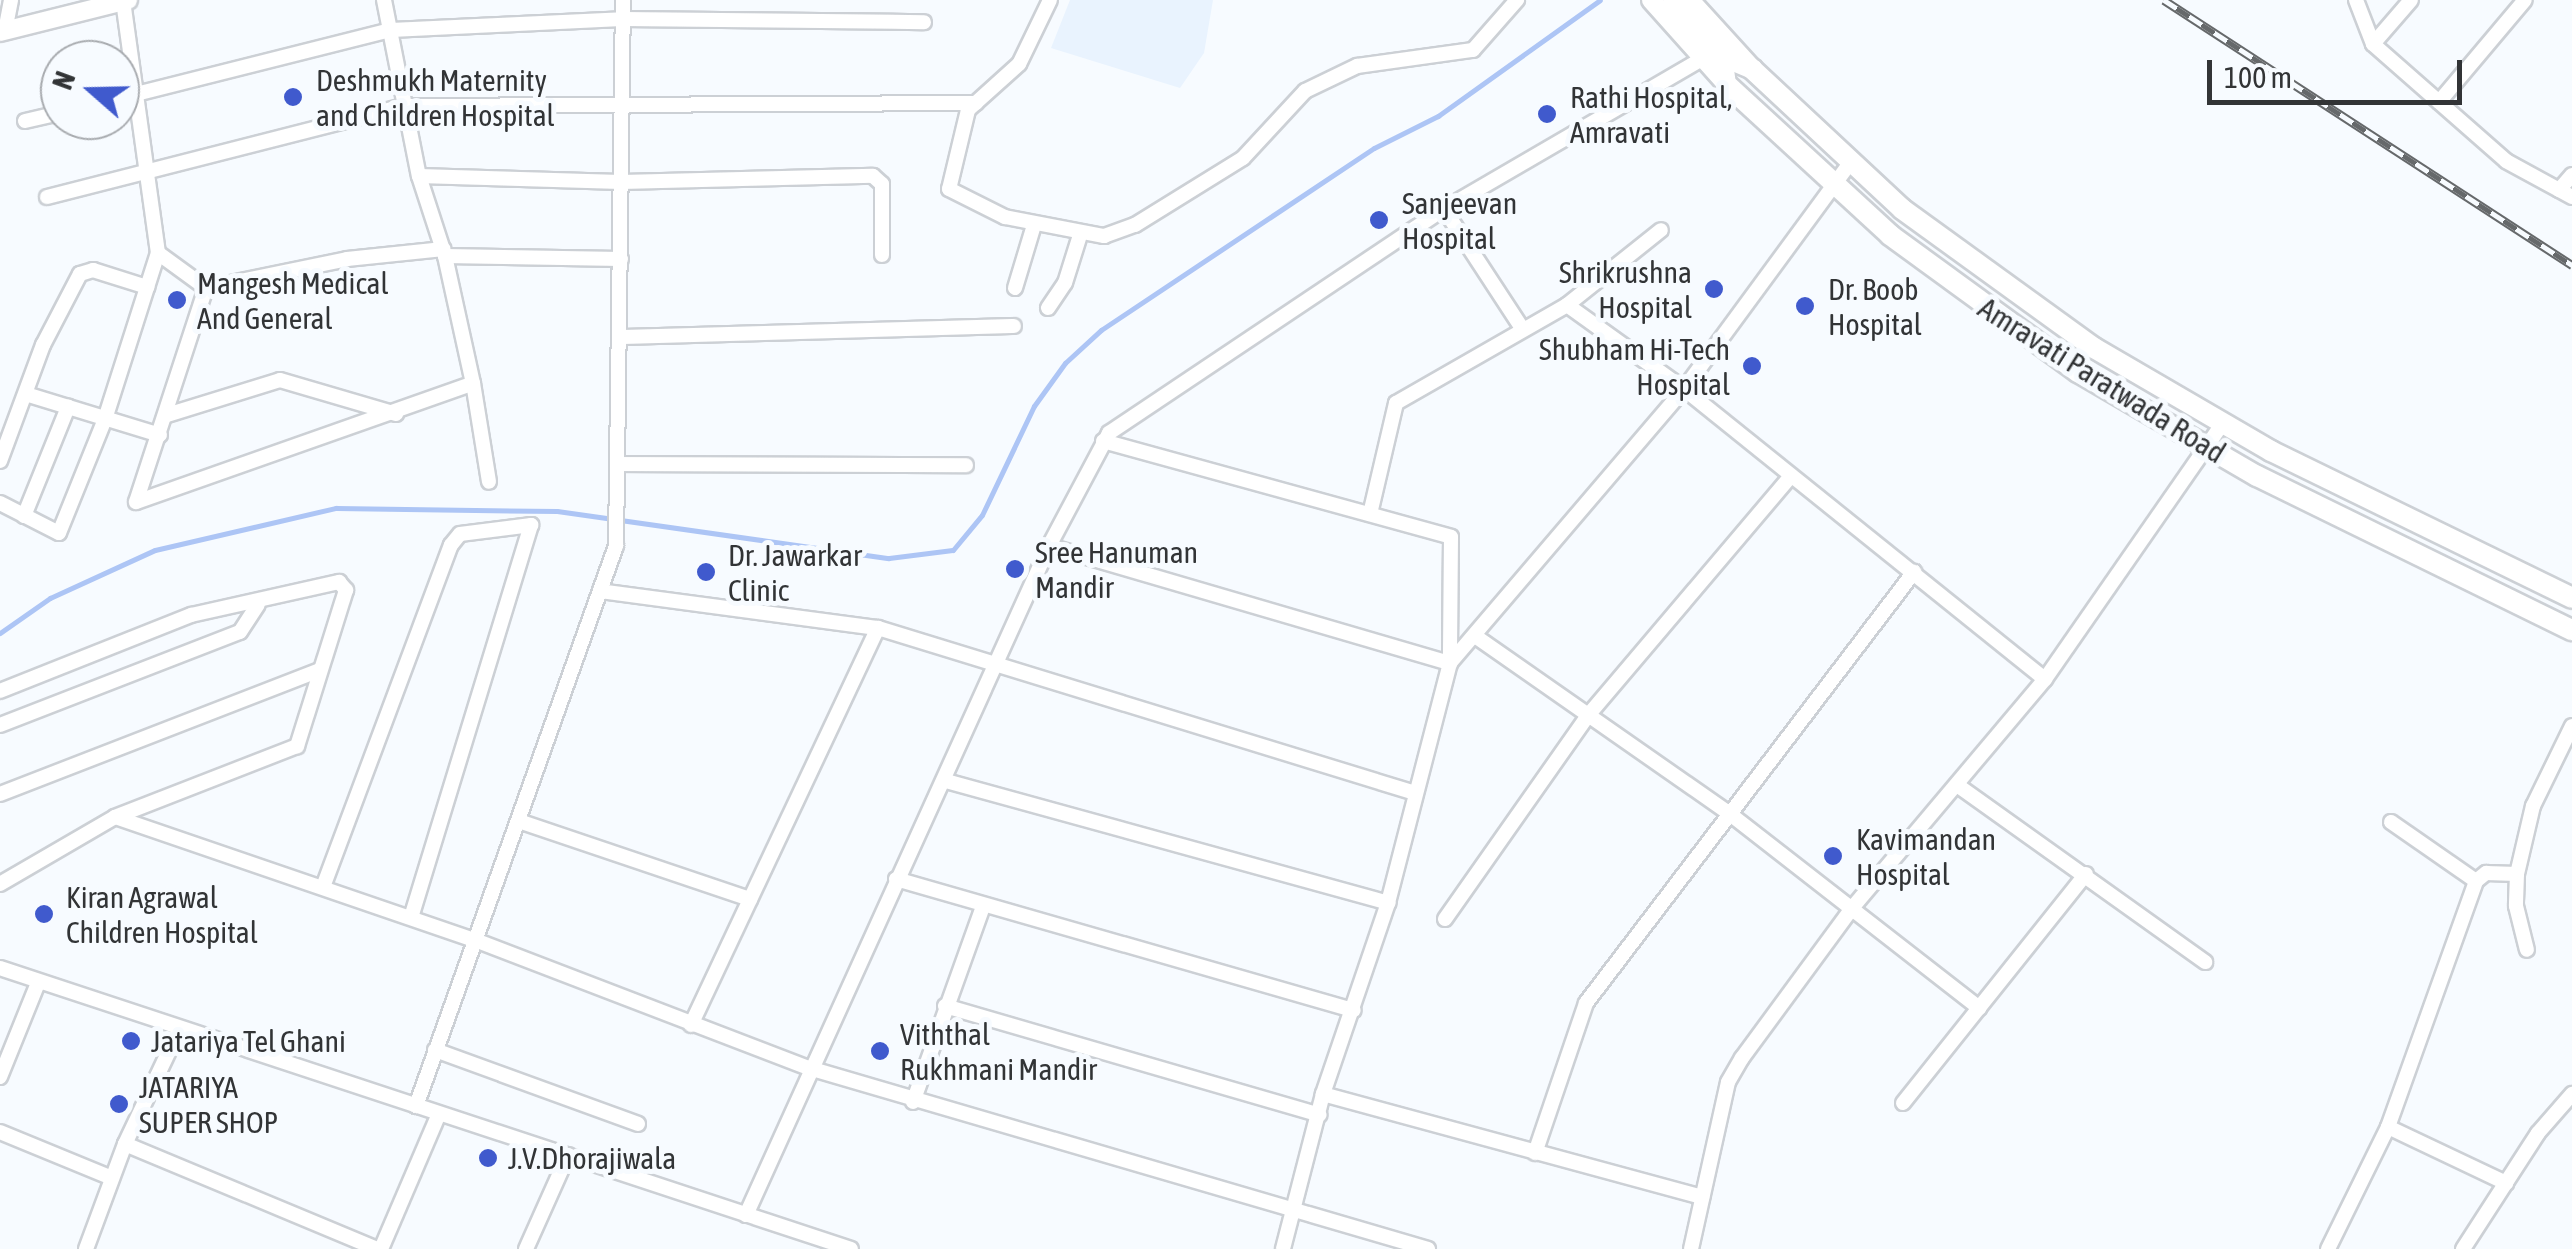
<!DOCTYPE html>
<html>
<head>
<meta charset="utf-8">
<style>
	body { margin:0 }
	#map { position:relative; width:2572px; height:1249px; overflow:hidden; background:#f7fbff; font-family:"Asap Condensed",sans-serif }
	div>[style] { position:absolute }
	.built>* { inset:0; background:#e9f3fe }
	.stream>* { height:5px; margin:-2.5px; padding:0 2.5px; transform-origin:2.5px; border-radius:2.5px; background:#adc5f5 }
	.roads { filter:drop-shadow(2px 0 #ccd0d5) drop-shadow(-2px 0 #ccd0d5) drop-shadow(0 2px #ccd0d5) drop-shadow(0 -2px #ccd0d5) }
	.street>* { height:14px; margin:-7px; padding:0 7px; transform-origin:7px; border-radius:7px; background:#fff }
	.secondary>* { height:18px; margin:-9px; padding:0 9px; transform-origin:9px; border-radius:9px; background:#fff }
	.primary>* { height:20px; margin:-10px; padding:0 10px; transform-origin:10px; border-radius:10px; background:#fff }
	.rail>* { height:9px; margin-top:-4.5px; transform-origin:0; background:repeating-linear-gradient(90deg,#f7fbff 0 15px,#66696b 0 30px); box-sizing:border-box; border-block:2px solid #66696b }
	.dots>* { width:28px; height:28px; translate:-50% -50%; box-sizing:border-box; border:5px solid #f7fbff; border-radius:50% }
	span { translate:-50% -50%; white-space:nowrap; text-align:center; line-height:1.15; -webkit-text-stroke:10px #f7fbff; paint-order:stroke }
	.poi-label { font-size:30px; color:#323436 }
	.left { translate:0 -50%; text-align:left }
	.right { translate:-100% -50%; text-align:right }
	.street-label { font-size:30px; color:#323436 }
	.north { position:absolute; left:40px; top:40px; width:100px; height:100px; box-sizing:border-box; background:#f7fbff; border:2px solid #a8abaf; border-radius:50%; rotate:290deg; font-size:28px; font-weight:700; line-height:40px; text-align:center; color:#323436 }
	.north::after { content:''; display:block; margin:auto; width:35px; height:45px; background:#405acd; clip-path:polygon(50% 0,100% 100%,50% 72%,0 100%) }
	.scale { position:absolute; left:2207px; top:60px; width:255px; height:45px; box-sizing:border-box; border:5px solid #323436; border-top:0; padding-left:12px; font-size:30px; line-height:35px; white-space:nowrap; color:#323436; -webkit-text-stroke:8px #f7fbff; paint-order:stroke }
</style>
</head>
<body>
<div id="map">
	<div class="built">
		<div style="clip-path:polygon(1070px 0,1213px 0,1204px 53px,1180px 88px,1051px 48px)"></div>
	</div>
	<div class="stream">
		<div style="left:0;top:633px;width:61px;rotate:-35deg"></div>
		<div style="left:50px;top:598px;width:115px;rotate:-24.6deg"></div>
		<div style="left:155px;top:550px;width:186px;rotate:-13.1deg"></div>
		<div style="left:336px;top:508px;width:221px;rotate:0.8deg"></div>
		<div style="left:557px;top:511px;width:335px;rotate:8.1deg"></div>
		<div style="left:889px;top:558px;width:64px;rotate:-7.1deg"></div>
		<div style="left:953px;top:550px;width:45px;rotate:-50.4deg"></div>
		<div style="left:982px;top:515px;width:121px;rotate:-64.5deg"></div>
		<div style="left:1034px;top:406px;width:53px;rotate:-54.2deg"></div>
		<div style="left:1065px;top:363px;width:49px;rotate:-42.5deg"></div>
		<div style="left:1101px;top:330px;width:328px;rotate:-33.7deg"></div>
		<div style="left:1374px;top:148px;width:72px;rotate:-26.6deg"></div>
		<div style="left:1438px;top:116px;width:199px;rotate:-35.6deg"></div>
	</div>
	<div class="roads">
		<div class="street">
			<div style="left:384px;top:0;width:179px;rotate:78.8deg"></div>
			<div style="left:419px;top:176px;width:84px;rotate:72deg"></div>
			<div style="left:445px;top:256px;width:130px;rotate:77.6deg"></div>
			<div style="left:473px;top:383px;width:100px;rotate:80.8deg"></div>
			<div style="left:1050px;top:0;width:71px;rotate:115.8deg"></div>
			<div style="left:1019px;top:64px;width:69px;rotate:138deg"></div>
			<div style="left:968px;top:110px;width:81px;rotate:103.5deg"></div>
			<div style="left:949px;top:189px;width:63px;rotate:26.6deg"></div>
			<div style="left:1005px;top:217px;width:101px;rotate:10.9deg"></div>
			<div style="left:1104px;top:236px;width:33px;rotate:-20deg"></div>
			<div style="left:1135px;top:225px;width:127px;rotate:-31.8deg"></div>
			<div style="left:1243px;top:158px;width:91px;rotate:-47.2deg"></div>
			<div style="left:1305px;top:91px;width:58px;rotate:-25.7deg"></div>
			<div style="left:1357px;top:66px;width:117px;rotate:-7.9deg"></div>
			<div style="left:1473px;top:50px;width:67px;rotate:-48.7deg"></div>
			<div style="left:2356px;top:0;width:47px;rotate:68.9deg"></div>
			<div style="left:2373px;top:44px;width:177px;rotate:41.3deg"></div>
			<div style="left:2506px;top:161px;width:75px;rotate:28.6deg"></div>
			<div style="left:5px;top:31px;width:32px;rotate:-79deg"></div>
			<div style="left:2373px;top:44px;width:58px;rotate:-49.2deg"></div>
			<div style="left:120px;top:98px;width:279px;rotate:-14.1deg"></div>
			<div style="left:391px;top:30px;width:231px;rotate:-2.7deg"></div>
			<div style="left:622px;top:19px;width:302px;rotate:0.6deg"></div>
			<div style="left:2439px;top:102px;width:133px;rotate:-49.9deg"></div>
			<div style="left:25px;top:121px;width:36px;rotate:-13deg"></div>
			<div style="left:419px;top:176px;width:202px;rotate:1.7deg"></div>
			<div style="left:621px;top:182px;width:252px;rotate:-1.4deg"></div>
			<div style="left:873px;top:176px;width:12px;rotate:42deg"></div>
			<div style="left:882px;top:184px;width:71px;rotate:90deg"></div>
			<div style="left:2559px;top:190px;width:20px;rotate:-49deg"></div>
			<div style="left:47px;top:197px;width:369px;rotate:-14.3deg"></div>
			<div style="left:405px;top:106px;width:571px;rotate:-0.3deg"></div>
			<div style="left:1444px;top:209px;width:142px;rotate:56.8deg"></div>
			<div style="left:445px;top:256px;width:176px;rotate:1deg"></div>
			<div style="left:206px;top:288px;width:144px;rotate:-11.6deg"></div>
			<div style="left:347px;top:259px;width:97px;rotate:-5.9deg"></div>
			<div style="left:1015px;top:288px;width:66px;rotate:-73.2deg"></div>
			<div style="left:1567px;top:305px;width:120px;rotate:-38.6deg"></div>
			<div style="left:1048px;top:308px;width:30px;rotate:-56deg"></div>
			<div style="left:1065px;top:283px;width:53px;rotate:-72.6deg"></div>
			<div style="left:621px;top:337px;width:393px;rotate:-1.6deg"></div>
			<div style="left:29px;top:395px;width:137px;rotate:17deg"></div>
			<div style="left:167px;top:415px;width:118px;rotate:-17.2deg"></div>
			<div style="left:280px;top:380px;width:121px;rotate:16.3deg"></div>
			<div style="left:1103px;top:441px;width:361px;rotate:15.4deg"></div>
			<div style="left:1451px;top:537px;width:126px;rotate:90.5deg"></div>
			<div style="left:1450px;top:663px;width:248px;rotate:104.5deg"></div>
			<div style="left:1388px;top:903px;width:202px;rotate:108.8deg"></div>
			<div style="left:1323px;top:1094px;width:160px;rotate:104.5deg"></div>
			<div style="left:0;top:461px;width:124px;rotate:-69.7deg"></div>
			<div style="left:43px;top:345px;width:80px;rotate:-62.5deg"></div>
			<div style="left:80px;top:274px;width:14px;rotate:-17deg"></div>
			<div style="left:93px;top:270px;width:57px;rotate:17.5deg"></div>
			<div style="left:619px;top:464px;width:347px;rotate:0.2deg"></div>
			<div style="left:136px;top:502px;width:357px;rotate:-19.4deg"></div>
			<div style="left:136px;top:502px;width:225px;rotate:-71.9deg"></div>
			<div style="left:206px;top:288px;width:59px;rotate:-143.9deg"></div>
			<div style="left:0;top:503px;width:66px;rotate:27deg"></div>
			<div style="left:59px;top:533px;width:123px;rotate:-68deg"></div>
			<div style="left:105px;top:419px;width:174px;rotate:-72.3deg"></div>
			<div style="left:158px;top:253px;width:254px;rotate:-97.9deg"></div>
			<div style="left:1370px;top:514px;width:114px;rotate:-76.8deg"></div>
			<div style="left:1396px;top:403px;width:197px;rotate:-29.8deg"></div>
			<div style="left:1567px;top:305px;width:144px;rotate:35.7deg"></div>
			<div style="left:1684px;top:389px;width:463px;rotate:38.8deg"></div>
			<div style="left:24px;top:516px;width:118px;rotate:-68deg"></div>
			<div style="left:1049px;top:546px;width:418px;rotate:16.3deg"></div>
			<div style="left:1450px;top:663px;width:360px;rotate:-49.5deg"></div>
			<div style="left:1684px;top:389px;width:282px;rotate:-53.7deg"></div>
			<div style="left:600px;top:591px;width:280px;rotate:7.6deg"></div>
			<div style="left:878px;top:628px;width:562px;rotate:17.08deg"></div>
			<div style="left:1475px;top:636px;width:311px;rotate:34.9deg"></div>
			<div style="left:1730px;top:814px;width:316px;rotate:37.9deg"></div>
			<div style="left:0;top:691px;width:206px;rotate:-21.7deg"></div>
			<div style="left:191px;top:615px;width:152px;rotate:-12.6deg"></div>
			<div style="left:339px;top:582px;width:11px;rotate:49deg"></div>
			<div style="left:346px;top:590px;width:164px;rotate:107.4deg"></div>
			<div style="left:297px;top:746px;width:195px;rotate:158.7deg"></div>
			<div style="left:115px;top:817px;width:133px;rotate:149.8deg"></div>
			<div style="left:0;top:725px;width:257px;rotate:-21.2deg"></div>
			<div style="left:240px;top:632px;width:33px;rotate:-57deg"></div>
			<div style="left:946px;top:781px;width:459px;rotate:15.4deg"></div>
			<div style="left:1957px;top:785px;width:305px;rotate:35.5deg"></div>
			<div style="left:0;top:794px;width:343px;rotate:-21.2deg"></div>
			<div style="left:115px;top:817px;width:380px;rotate:18.9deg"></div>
			<div style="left:475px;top:940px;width:358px;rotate:21deg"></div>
			<div style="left:809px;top:1068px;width:645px;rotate:16.3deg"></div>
			<div style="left:519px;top:821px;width:244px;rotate:18.7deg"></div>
			<div style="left:2391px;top:822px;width:103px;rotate:34.8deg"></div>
			<div style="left:2517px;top:874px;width:32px;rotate:92deg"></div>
			<div style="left:2516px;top:906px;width:45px;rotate:76deg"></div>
			<div style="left:896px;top:879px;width:476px;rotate:16deg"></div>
			<div style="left:323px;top:887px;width:365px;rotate:-69.5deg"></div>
			<div style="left:451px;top:545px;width:14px;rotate:-51deg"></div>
			<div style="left:460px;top:534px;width:72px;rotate:-7.2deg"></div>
			<div style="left:531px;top:525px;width:410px;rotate:107deg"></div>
			<div style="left:1445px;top:919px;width:252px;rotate:-54.9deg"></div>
			<div style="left:1590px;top:713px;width:309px;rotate:-49.7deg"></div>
			<div style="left:0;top:968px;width:896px;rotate:18.27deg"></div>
			<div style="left:945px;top:1006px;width:390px;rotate:16.2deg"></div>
			<div style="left:691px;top:1025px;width:439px;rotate:-64.8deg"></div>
			<div style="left:435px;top:1050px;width:216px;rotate:20deg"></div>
			<div style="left:0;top:1077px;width:101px;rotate:-68deg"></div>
			<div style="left:1323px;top:1094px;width:393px;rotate:15.2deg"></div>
			<div style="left:913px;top:1102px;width:207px;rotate:-70.3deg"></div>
			<div style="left:1903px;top:1103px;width:293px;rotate:-51.4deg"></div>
			<div style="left:416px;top:1106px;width:595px;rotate:-70.35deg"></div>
			<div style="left:616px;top:546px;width:546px;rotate:-89.27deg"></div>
			<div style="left:2388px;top:1127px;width:131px;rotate:25.4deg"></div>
			<div style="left:0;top:1132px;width:121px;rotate:22.3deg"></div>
			<div style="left:125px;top:1144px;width:273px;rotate:22.6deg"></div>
			<div style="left:1535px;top:1153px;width:158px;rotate:-71.2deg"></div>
			<div style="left:1586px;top:1003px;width:542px;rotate:-52.73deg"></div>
			<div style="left:746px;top:1215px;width:734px;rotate:-65.63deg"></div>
			<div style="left:1049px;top:546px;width:128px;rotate:-62deg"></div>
			<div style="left:1109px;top:433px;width:403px;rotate:-33.8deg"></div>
			<div style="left:1444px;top:209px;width:298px;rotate:-30.2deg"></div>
			<div style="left:86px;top:1249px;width:112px;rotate:-69.6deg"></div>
			<div style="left:125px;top:1144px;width:124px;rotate:-64.7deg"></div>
			<div style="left:381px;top:1249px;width:147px;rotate:-66.8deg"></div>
			<div style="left:526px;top:1249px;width:103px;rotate:-65.9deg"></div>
			<div style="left:1691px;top:1249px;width:171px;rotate:-77.5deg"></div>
			<div style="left:1728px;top:1082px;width:28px;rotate:-60deg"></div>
			<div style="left:1742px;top:1058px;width:187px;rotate:-53.7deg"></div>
			<div style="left:1853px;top:907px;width:298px;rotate:-49.9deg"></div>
			<div style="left:2045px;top:679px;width:312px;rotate:-55.2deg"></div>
			<div style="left:2328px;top:1249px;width:136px;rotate:-63.8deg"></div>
			<div style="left:2388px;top:1127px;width:261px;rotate:-70.3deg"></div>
			<div style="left:2476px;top:881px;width:13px;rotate:-39deg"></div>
			<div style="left:2486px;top:873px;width:31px;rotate:2deg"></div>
			<div style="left:2517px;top:874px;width:70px;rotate:-76.8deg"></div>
			<div style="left:2533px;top:806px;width:89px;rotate:-64deg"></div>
			<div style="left:2463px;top:1249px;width:138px;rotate:-57.1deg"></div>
			<div style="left:2538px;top:1133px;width:52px;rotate:-48.9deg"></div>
		</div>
		<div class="secondary">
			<div style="left:1651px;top:0;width:113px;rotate:48.2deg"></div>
			<div style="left:1690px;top:0;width:89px;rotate:47.7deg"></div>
			<div style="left:0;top:32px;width:132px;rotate:-14deg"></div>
		</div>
		<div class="primary">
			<div style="left:1673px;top:0;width:74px;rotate:48.8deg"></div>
			<div style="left:1722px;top:56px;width:33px;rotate:23deg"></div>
			<div style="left:1752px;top:69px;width:205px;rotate:43deg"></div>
			<div style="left:1902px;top:209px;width:237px;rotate:35.9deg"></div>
			<div style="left:2094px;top:348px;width:205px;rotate:30.2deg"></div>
			<div style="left:2271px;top:451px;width:335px;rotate:26deg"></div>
			<div style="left:1722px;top:56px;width:28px;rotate:82deg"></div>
			<div style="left:1726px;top:84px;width:223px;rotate:42.6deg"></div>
			<div style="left:1890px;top:235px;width:233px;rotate:36.1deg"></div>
			<div style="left:2078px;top:372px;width:207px;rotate:30.2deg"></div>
			<div style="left:2257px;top:476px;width:351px;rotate:26.1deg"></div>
		</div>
	</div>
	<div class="rail">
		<div style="left:2164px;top:0;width:487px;rotate:33deg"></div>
	</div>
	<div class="dots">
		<div style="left:293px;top:97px;background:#405acd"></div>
		<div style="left:1547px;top:114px;background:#405acd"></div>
		<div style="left:1379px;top:220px;background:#405acd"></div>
		<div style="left:1714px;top:289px;background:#405acd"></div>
		<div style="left:177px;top:300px;background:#405acd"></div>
		<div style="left:1805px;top:306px;background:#405acd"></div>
		<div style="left:1752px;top:366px;background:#405acd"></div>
		<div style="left:1015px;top:569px;background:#405acd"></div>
		<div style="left:706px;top:572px;background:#405acd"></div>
		<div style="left:1833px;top:856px;background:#405acd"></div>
		<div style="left:44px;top:914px;background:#405acd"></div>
		<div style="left:131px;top:1041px;background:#405acd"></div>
		<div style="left:880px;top:1051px;background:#405acd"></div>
		<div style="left:119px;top:1104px;background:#405acd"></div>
		<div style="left:488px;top:1158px;background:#405acd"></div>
	</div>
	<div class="poi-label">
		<span class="left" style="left:316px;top:97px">Deshmukh Maternity<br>and Children Hospital</span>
		<span class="left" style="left:1570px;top:114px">Rathi Hospital,<br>Amravati</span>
		<span class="left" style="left:1402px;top:220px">Sanjeevan<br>Hospital</span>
		<span class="right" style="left:1692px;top:289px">Shrikrushna<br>Hospital</span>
		<span class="left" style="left:197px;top:300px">Mangesh Medical<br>And General</span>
		<span class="left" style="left:1828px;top:306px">Dr. Boob<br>Hospital</span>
		<span class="right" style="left:1730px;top:366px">Shubham Hi-Tech<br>Hospital</span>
		<span class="left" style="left:1035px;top:569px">Sree Hanuman<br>Mandir</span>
		<span class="left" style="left:728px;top:572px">Dr. Jawarkar<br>Clinic</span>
		<span class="left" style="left:1856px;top:856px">Kavimandan<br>Hospital</span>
		<span class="left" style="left:66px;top:914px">Kiran Agrawal<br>Children Hospital</span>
		<span class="left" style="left:900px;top:1051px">Viththal<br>Rukhmani Mandir</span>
		<span class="left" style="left:151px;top:1041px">Jatariya Tel Ghani</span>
		<span class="left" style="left:139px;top:1104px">JATARIYA<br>SUPER SHOP</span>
		<span class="left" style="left:508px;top:1158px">J.V.Dhorajiwala</span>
	</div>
	<div class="street-label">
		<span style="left:2102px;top:380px;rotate:32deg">Amravati Paratwada Road</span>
	</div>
	<div class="north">N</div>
	<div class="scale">100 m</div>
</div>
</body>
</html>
